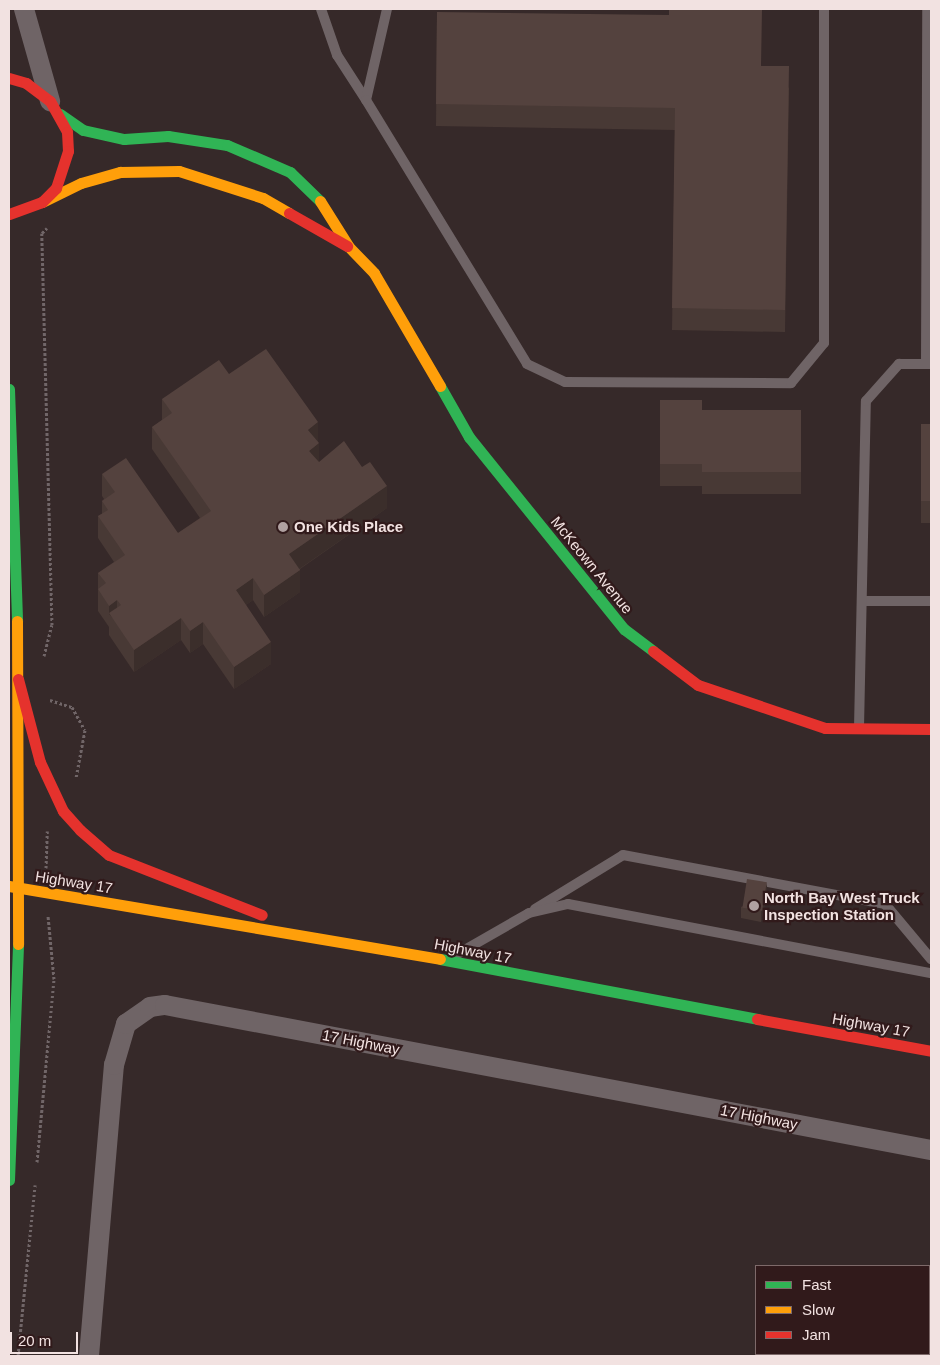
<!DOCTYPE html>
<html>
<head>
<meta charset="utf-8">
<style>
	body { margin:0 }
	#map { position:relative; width:940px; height:1365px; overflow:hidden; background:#362929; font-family:Helvetica,sans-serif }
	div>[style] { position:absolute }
	.path>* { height:3px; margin-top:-1.5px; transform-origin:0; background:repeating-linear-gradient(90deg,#716668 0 2.5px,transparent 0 5px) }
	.lane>* { height:10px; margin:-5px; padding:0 5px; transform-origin:5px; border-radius:5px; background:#6f6466 }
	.street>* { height:20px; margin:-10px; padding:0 10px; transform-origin:10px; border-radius:10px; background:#6f6466 }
	.fast>* { height:11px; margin:-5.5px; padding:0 5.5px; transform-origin:5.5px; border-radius:5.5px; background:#30b455 }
	.slow>* { height:11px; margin:-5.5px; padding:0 5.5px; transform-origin:5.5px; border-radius:5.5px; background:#ff9f0a }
	.jam>* { height:11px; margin:-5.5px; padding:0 5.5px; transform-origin:5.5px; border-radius:5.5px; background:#e5322d }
	.wall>* { inset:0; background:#483935; transform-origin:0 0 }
	.shaded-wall>* { inset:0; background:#3b2e2b }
	.building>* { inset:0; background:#54423e; transform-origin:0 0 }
	.dots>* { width:14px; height:14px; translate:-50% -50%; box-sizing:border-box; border:2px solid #311a1b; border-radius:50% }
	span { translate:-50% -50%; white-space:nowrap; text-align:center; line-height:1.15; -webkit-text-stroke:4.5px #311a1b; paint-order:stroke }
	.poi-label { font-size:15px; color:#f2e2e1; font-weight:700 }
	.left { translate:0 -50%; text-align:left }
	.street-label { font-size:15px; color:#f2e2e1 }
	.frame { position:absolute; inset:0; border:10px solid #f2e2e1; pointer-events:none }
	.legend { position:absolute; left:755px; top:1265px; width:175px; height:90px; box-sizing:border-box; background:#311a1b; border:1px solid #7e6a6a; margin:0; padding:6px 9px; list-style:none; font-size:15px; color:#f2e2e1 }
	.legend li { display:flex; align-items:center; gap:10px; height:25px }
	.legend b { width:25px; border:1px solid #7e6a6a }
	.scale { position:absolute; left:10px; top:1332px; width:68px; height:22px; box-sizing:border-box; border:2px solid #f2e2e1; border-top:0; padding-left:6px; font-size:15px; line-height:18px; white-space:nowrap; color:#f2e2e1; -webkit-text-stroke:4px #311a1b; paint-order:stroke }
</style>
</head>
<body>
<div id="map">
	<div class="path">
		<div style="left:44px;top:656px;width:32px;rotate:-76deg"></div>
		<div style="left:52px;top:625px;width:392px;rotate:-91.5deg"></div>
		<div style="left:42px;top:233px;width:7px;rotate:-45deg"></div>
		<div style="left:50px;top:700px;width:23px;rotate:18deg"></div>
		<div style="left:72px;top:707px;width:26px;rotate:61deg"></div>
		<div style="left:85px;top:730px;width:49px;rotate:100.6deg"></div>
		<div style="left:46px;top:868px;width:37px;rotate:-88deg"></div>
		<div style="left:37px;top:1162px;width:184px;rotate:-84.7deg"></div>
		<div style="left:54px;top:979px;width:63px;rotate:-95.4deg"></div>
		<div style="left:18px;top:1356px;width:172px;rotate:-84.3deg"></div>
	</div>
	<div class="lane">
		<div style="left:321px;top:9px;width:49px;rotate:70.8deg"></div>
		<div style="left:337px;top:55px;width:54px;rotate:57.2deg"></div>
		<div style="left:387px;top:9px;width:93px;rotate:103deg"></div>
		<div style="left:366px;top:100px;width:309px;rotate:58.6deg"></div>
		<div style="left:527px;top:364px;width:42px;rotate:25.3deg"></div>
		<div style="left:565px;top:382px;width:226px;rotate:0.3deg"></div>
		<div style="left:791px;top:383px;width:52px;rotate:-50.5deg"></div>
		<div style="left:824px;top:343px;width:334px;rotate:-90deg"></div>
		<div style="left:926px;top:364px;width:355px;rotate:-89.8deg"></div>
		<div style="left:864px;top:601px;width:67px"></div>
		<div style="left:859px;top:728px;width:327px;rotate:-88.8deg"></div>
		<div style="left:866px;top:401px;width:50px;rotate:-48.3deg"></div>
		<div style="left:899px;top:364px;width:32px"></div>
		<div style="left:535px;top:909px;width:103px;rotate:-31.5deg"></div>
		<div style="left:623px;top:855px;width:267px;rotate:10.6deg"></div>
		<div style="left:885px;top:904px;width:72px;rotate:50.1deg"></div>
		<div style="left:454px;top:956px;width:86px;rotate:-29.8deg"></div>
		<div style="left:529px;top:913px;width:40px;rotate:-13deg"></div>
		<div style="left:568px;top:904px;width:369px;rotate:10.8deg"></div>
	</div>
	<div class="street">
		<div style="left:24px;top:9px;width:96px;rotate:74.2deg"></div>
		<div style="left:89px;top:1356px;width:292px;rotate:-85.1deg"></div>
		<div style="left:114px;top:1065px;width:43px;rotate:-73.7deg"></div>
		<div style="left:126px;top:1024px;width:29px;rotate:-35deg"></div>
		<div style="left:150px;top:1007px;width:15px;rotate:-8deg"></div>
		<div style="left:165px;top:1005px;width:780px;rotate:10.72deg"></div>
	</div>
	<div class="fast">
		<div style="left:60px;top:114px;width:28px;rotate:35deg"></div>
		<div style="left:83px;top:130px;width:42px;rotate:12.4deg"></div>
		<div style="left:124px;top:139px;width:44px;rotate:-3.9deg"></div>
		<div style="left:168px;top:136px;width:60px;rotate:8.7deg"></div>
		<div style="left:227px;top:145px;width:69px;rotate:23.2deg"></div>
		<div style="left:290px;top:172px;width:42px;rotate:44deg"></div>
		<div style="left:440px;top:386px;width:59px;rotate:60.4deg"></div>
		<div style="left:469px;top:437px;width:247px;rotate:51.1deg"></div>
		<div style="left:624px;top:629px;width:36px;rotate:37deg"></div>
		<div style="left:9px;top:389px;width:232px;rotate:88deg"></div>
		<div style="left:440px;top:959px;width:323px;rotate:10.7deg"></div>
		<div style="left:9px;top:1180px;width:236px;rotate:-87.8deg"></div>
	</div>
	<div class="slow">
		<div style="left:320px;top:201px;width:54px;rotate:57.8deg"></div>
		<div style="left:349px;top:247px;width:36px;rotate:46deg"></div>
		<div style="left:374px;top:273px;width:131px;rotate:59.7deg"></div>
		<div style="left:42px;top:202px;width:43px;rotate:-26deg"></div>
		<div style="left:81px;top:183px;width:41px;rotate:-15.8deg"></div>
		<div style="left:120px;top:172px;width:59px;rotate:-1deg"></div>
		<div style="left:179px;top:171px;width:88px;rotate:17.8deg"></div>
		<div style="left:263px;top:198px;width:30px;rotate:30deg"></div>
		<div style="left:17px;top:621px;width:323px;rotate:89.8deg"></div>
		<div style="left:9px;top:886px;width:437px;rotate:9.6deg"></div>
	</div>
	<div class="jam">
		<div style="left:9px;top:78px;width:18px;rotate:16deg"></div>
		<div style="left:26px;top:83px;width:30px;rotate:37deg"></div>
		<div style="left:50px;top:101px;width:35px;rotate:61deg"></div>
		<div style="left:67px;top:132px;width:19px;rotate:87deg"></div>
		<div style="left:68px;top:151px;width:39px;rotate:108deg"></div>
		<div style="left:56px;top:188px;width:20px;rotate:135deg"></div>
		<div style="left:42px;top:202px;width:35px;rotate:160deg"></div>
		<div style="left:289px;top:213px;width:67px;rotate:29.6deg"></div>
		<div style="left:653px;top:651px;width:56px;rotate:37.1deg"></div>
		<div style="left:698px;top:685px;width:134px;rotate:18.7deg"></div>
		<div style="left:825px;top:728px;width:106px;rotate:0.5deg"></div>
		<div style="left:18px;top:679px;width:86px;rotate:75.2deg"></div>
		<div style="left:40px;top:762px;width:54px;rotate:64.9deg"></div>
		<div style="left:63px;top:811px;width:25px;rotate:48deg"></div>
		<div style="left:80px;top:830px;width:38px;rotate:41deg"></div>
		<div style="left:109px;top:855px;width:164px;rotate:21.4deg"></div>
		<div style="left:757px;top:1019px;width:177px;rotate:10.4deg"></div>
	</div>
	<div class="wall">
		<div style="clip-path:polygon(437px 12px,762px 66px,789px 88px,785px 332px,672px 330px,675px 130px,436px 126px)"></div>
		<div style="clip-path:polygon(229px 374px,318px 442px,319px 462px,387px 508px,300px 569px,300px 592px,264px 617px,253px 600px,246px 605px,271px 664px,234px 689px,203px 644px,190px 653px,181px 640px,134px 672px,109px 635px,109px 627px,98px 611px,98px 573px,114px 562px,98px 538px,98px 516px,102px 514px,102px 501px,104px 499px,102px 496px,102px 474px,178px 533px,200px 518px,152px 449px,152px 427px,162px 420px,162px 399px)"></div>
		<div style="clip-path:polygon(660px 400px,702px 410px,801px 410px,801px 494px,702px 494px,702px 486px,660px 486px)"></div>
		<div style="left:921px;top:424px;width:10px;height:99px"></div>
		<div style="clip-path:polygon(767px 894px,761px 922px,741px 918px,741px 907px)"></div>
	</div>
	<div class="shaded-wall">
		<div style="clip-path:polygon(318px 422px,318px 444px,308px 430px)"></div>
		<div style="clip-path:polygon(319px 443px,319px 465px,309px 451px)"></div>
		<div style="clip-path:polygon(387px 486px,387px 508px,289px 576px,289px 554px)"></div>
		<div style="clip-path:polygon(300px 570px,300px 592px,264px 617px,264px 595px)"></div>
		<div style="clip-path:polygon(253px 578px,253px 600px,236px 612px,236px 590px)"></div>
		<div style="clip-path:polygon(117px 600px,117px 622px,109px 614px,109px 606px)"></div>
		<div style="clip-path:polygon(181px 618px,181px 640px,134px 672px,134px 650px)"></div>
		<div style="clip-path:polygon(203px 622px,203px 644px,190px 653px,190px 631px)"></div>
		<div style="clip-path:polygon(271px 642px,271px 664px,234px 689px,234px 667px)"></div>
		<div style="clip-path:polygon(767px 882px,767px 894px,761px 922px,761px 910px)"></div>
	</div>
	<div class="building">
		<div style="clip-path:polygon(669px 9px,762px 9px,761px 66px,789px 66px,785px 310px,672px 308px,675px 108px,436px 104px,437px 12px,669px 15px)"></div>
		<div style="clip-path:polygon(266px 349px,318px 422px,308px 430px,319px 443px,309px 451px,319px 462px,344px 441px,362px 467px,370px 462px,387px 486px,289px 554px,300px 570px,264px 595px,253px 578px,236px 590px,271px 642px,234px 667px,203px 622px,190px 631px,181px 618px,134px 650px,109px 613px,121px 605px,117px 600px,109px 606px,98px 589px,106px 583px,98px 573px,125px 555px,98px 516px,108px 510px,102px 501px,115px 492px,102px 474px,126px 458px,178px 533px,211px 511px,152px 427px,172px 413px,162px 399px,219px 360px,229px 374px)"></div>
		<div style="clip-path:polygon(660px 400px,702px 400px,702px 410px,801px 410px,801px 472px,702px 472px,702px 464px,660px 464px)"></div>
		<div style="left:921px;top:424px;width:10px;height:77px"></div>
		<div style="left:747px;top:879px;width:20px;height:29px;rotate:9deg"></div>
	</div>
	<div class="dots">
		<div style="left:283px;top:527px;background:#b0a1a1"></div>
		<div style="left:754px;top:906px;background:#b0a1a1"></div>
	</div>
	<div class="poi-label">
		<span class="left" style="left:294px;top:527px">One Kids Place</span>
		<span class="left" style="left:764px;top:906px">North Bay West Truck<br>Inspection Station</span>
	</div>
	<div class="street-label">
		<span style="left:592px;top:565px;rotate:51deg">McKeown Avenue</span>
		<span style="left:74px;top:882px;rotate:9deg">Highway 17</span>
		<span style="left:473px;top:951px;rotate:11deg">Highway 17</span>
		<span style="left:871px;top:1025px;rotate:10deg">Highway 17</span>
		<span style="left:361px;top:1042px;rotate:11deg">17 Highway</span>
		<span style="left:759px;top:1117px;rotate:11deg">17 Highway</span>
	</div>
	<div class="frame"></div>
	<ul class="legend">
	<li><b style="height:6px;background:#30b455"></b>Fast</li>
	<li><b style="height:6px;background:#ff9f0a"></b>Slow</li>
	<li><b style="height:6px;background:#e5322d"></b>Jam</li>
	</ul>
	<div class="scale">20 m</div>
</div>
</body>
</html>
